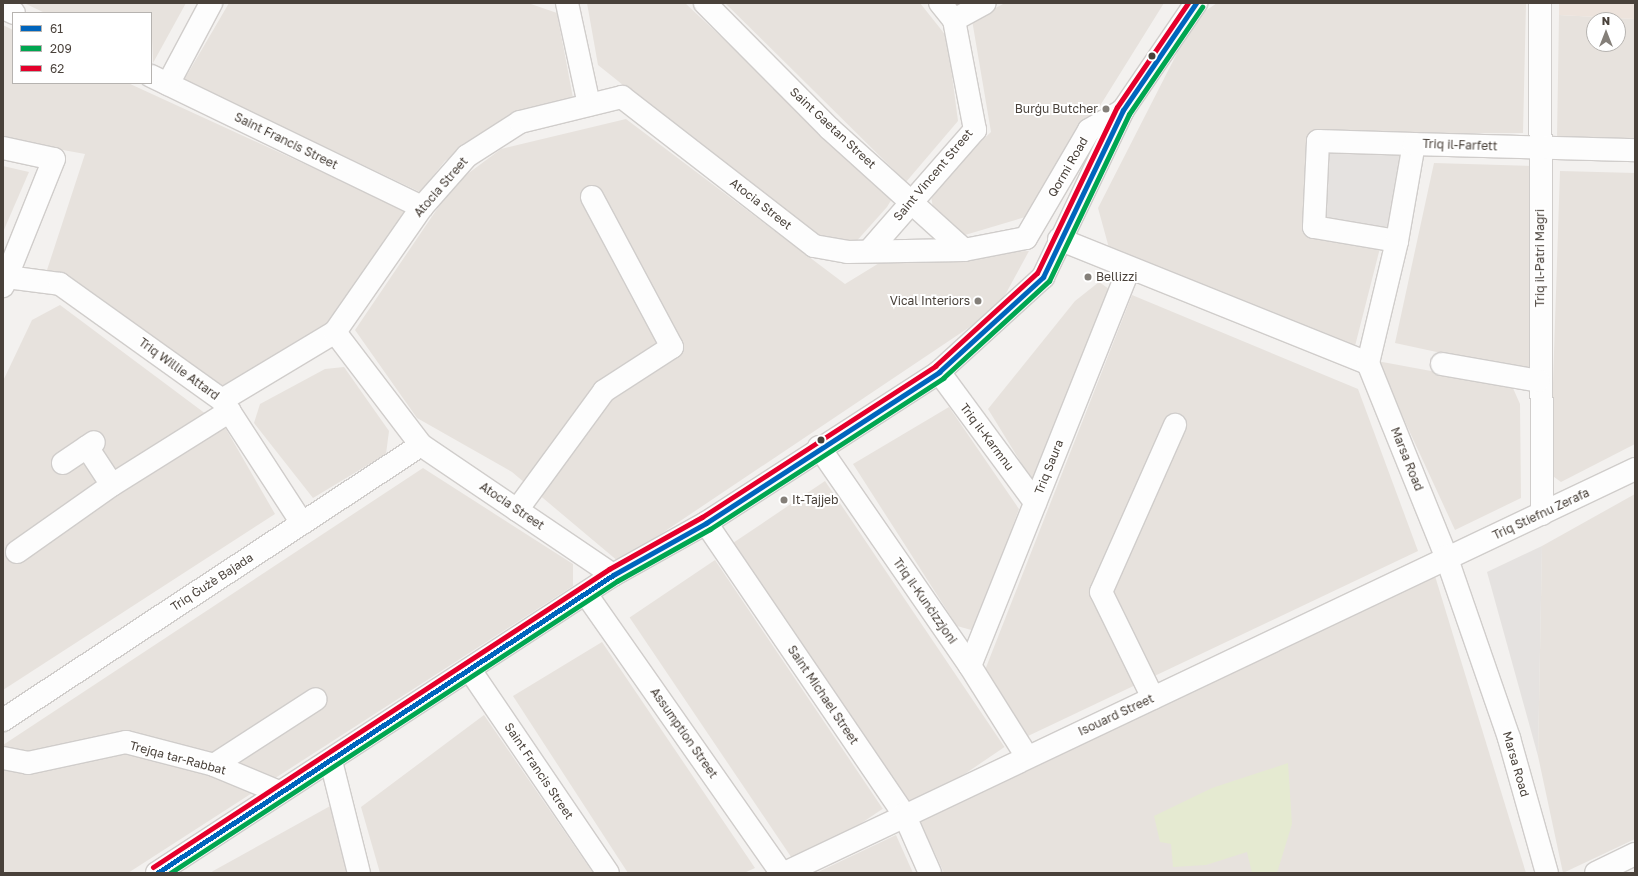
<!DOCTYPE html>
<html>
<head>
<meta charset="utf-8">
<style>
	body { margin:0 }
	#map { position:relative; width:1638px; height:876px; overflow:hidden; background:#f3f1ef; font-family:"Golos Text",sans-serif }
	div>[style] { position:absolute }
	.residential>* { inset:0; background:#e7e2dd; transform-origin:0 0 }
	.commercial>* { inset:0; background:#ede3dc }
	.green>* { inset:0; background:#e5ead1 }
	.parking>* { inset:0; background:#e5e2e0 }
	.roads { filter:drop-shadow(1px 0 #d0cdcb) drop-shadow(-1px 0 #d0cdcb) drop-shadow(0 1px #d0cdcb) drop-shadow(0 -1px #d0cdcb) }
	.minor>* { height:22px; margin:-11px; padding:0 11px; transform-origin:11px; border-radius:11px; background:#fdfdfd }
	.bus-1>* { height:5px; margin:-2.5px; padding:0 2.5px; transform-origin:2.5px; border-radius:2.5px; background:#0065bd }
	.bus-2>* { height:5px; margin:-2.5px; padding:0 2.5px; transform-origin:2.5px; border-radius:2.5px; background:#00a651 }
	.bus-3>* { height:5px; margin:-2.5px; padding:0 2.5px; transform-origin:2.5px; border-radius:2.5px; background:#e4002b }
	.dots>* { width:11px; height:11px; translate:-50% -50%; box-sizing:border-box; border:2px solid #fff; border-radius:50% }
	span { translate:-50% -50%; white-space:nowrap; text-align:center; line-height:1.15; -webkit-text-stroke:4px #fff; paint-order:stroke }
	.poi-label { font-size:12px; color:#49413a }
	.right { translate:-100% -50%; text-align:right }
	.left { translate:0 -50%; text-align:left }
	.street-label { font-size:12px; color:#49413a }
	.frame { position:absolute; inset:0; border:4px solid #49413a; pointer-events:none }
	.legend { position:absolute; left:12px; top:12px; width:140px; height:72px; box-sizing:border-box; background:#fff; border:1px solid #b6b3b0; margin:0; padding:5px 7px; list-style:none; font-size:12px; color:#49413a }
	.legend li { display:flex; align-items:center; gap:8px; height:20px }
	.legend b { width:20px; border:1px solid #b6b3b0 }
	.north { position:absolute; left:1586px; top:12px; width:40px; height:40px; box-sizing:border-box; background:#fff; border:1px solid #b6b3b0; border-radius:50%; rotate:0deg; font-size:11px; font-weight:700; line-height:16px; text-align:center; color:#49413a }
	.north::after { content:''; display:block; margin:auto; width:14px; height:18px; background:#847f79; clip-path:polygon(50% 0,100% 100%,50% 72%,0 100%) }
</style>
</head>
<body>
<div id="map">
	<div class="residential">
		<div style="clip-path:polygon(24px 3px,186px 3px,153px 63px,151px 13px,45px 13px)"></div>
		<div style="clip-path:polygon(229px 3px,528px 3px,557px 13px,573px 98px,512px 117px,445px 161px,420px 192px,184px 80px)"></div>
		<div style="clip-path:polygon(587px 3px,685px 3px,893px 197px,887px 207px,854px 244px,820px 243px,598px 65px)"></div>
		<div style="clip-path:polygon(725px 3px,920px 3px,947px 37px,958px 121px,906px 182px)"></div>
		<div style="clip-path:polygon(1005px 3px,1164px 3px,1032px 215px,965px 235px,933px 208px,930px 190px,991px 132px,972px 20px)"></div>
		<div style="clip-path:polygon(1217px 3px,1526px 3px,1523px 133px,1311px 134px,1302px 232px,1380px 248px,1355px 346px,1109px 248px,1098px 208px,1195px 18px)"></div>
		<div style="clip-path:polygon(evenodd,1559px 15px,1635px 19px,1635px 139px,1557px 138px,1559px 15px,1594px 20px,1618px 20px,1618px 44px,1594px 44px,1594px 20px)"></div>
		<div style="clip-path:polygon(3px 25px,13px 30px,13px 83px,128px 83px,407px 211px,330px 323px,224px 387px,70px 277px,47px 270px,85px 154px,3px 139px)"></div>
		<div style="clip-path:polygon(626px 119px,845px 284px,889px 257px,1029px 251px,998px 308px,619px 562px,512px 472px,417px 418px,355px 330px,454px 184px,501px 149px)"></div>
		<div style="clip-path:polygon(1434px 163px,1536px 166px,1530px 372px,1395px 343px)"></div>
		<div style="clip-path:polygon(3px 166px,29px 172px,3px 232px)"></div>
		<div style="clip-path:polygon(1560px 171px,1635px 173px,1635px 444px,1561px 482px,1550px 474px)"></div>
		<div style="clip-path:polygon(1099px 282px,1112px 291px,1033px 482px,988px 409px,1075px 301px)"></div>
		<div style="clip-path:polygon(1132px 295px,1358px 389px,1418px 551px,1028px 736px,985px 670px)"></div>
		<div style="clip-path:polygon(60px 305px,226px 429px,275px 514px,3px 690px,3px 381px,32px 320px)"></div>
		<div style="clip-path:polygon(1377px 361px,1512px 386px,1520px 404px,1521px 498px,1455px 530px)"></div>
		<div style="clip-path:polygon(344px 367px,389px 431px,386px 454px,313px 498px,254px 423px,260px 404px,325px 369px)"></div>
		<div style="clip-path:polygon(949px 407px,1019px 509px,975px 631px,957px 626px,853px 464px)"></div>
		<div style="clip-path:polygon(423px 468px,573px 564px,573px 586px,128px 873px,3px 873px,3px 745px)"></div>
		<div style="left:825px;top:481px;width:321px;height:111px;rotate:56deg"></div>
		<div style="clip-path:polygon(1635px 494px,1635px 839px,1563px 873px,1538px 756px,1542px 546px)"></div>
		<div style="left:715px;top:560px;width:300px;height:103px;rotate:56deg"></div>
		<div style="clip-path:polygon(1435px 576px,1526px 873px,944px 873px,920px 822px)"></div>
		<div style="clip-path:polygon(602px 642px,755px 868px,744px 873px,628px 873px,513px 696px)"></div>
		<div style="clip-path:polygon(484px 715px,593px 873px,380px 873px,361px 807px)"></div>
		<div style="clip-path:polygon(332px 805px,347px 873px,211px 873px,213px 871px)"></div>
		<div style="clip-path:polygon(896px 835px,913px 873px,816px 873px)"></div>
	</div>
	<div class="commercial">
		<div style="clip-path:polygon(1559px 3px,1635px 3px,1635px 19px,1559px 15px)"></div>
	</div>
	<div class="green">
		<div style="clip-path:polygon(1288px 763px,1292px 824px,1277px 873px,1252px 873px,1247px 852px,1206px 865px,1173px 867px,1171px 844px,1160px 842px,1154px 816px,1212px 788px)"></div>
	</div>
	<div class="parking">
		<div style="clip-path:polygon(1325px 148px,1407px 150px,1390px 232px,1320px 220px)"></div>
		<div style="clip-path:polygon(1542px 546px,1538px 756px,1487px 572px)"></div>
	</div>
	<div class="roads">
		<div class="minor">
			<div style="left:567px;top:3px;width:104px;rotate:77.8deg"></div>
			<div style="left:705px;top:3px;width:176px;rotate:45.2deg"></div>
			<div style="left:829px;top:128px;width:182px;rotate:42.1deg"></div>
			<div style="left:1540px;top:3px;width:511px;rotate:89.78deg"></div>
			<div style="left:3px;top:8px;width:12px;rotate:24deg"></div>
			<div style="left:954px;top:20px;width:35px;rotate:-29deg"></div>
			<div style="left:151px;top:76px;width:301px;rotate:25.8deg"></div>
			<div style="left:168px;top:84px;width:92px;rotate:-62deg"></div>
			<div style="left:3px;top:148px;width:52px;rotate:12.2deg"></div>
			<div style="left:54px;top:159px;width:137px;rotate:111.9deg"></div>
			<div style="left:1059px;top:239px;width:333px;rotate:21.9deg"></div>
			<div style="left:1368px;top:363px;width:208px;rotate:68deg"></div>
			<div style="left:1446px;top:556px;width:193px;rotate:70.9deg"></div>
			<div style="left:1509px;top:738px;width:140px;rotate:74.3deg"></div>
			<div style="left:1397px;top:241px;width:84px;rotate:-170.4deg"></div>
			<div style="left:1314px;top:227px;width:86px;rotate:-87.3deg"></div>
			<div style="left:1318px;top:141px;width:96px;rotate:1.8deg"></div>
			<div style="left:869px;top:251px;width:161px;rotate:-48.8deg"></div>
			<div style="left:975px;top:130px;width:112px;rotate:-100.8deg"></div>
			<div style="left:954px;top:20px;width:22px;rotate:-129deg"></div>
			<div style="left:7px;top:277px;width:53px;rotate:7.5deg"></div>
			<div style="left:60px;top:284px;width:199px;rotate:35.6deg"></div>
			<div style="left:222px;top:400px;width:147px;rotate:57deg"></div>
			<div style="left:1368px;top:363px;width:125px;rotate:-76.6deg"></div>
			<div style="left:1397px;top:241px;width:98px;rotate:-80.1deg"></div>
			<div style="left:1414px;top:144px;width:221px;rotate:1.6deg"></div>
			<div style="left:1442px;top:364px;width:98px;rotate:9.9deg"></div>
			<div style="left:939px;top:372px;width:162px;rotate:53.6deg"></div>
			<div style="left:222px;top:400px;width:132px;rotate:-31deg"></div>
			<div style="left:87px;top:447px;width:45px;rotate:56.7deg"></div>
			<div style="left:819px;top:447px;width:266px;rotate:55.4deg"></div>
			<div style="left:970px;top:666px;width:107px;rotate:57.9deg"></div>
			<div style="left:63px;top:463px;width:37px;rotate:-34deg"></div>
			<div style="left:517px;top:510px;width:147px;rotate:-53.8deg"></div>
			<div style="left:604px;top:391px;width:81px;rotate:-32.9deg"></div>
			<div style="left:672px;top:347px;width:170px;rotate:-118.1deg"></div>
			<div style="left:706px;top:523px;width:352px;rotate:55.8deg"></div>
			<div style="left:904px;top:814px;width:64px;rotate:66.2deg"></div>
			<div style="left:17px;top:552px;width:116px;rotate:-35.2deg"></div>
			<div style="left:112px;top:485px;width:139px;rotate:-32.1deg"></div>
			<div style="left:613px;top:575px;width:232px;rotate:-145.9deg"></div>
			<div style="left:421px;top:445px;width:142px;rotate:-127.3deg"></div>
			<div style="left:335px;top:332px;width:152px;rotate:-55.2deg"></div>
			<div style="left:422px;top:207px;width:68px;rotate:-48.6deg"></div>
			<div style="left:467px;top:156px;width:63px;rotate:-32.7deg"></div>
			<div style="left:520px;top:122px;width:105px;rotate:-13.8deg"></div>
			<div style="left:622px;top:97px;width:243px;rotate:37.8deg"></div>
			<div style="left:814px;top:246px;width:34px;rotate:10deg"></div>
			<div style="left:847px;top:252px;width:117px;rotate:-1deg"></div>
			<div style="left:964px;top:250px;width:63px;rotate:-11deg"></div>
			<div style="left:1026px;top:238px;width:125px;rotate:-59.7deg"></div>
			<div style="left:1089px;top:130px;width:39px;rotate:-30deg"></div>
			<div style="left:586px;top:594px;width:340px;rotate:55deg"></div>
			<div style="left:970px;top:666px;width:428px;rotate:-68.2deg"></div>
			<div style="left:470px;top:670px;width:245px;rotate:55.8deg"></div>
			<div style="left:1153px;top:698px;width:118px;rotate:-116.1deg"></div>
			<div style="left:1101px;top:592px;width:183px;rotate:-66.1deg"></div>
			<div style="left:3px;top:720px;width:500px;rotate:-33.34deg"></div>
			<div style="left:3px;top:758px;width:25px;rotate:11deg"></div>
			<div style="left:28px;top:763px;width:100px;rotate:-12.1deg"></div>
			<div style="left:126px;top:742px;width:91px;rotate:14.6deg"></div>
			<div style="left:214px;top:765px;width:70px;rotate:22.6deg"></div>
			<div style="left:331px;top:761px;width:115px;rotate:76deg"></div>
			<div style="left:214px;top:765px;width:121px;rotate:-32.9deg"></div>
			<div style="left:157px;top:873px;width:545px;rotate:-33.16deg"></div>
			<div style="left:613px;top:575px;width:107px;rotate:-29.2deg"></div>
			<div style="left:706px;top:523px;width:278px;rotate:-32.9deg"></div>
			<div style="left:939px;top:372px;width:141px;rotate:-42.4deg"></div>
			<div style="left:1043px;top:277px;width:185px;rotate:-64.4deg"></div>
			<div style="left:1123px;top:110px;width:130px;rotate:-55.7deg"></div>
			<div style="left:785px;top:873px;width:941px;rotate:-25.42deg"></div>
			<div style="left:1596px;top:873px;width:43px;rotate:-26deg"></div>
		</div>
	</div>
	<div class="bus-1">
		<div style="left:157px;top:873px;width:545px;rotate:-33.16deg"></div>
		<div style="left:613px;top:575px;width:107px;rotate:-29.2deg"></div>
		<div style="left:706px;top:523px;width:278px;rotate:-32.9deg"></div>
		<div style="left:939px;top:372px;width:141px;rotate:-42.4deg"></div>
		<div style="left:1043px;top:277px;width:185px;rotate:-64.4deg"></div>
		<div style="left:1123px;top:110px;width:130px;rotate:-55.7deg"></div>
	</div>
	<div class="bus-2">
		<div style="left:170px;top:873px;width:534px;rotate:-33.15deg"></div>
		<div style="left:617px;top:581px;width:107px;rotate:-29.2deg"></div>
		<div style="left:710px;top:529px;width:278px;rotate:-32.9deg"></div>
		<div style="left:943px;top:378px;width:144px;rotate:-42.5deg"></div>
		<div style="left:1049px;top:281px;width:185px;rotate:-64.4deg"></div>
		<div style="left:1129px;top:114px;width:130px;rotate:-55.7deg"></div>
	</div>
	<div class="bus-3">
		<div style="left:153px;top:867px;width:545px;rotate:-33.16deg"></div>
		<div style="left:609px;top:569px;width:107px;rotate:-29.2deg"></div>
		<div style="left:702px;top:517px;width:278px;rotate:-32.9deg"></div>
		<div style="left:935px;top:366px;width:138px;rotate:-42.4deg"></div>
		<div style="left:1037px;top:273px;width:184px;rotate:-64.3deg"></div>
		<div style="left:1117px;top:107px;width:126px;rotate:-55.7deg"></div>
	</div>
	<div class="dots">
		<div style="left:1152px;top:56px;background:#49413a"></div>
		<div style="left:1106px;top:109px;background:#847f79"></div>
		<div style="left:1088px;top:277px;background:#847f79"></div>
		<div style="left:978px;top:301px;background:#847f79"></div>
		<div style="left:821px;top:440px;background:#49413a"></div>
		<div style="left:784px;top:500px;background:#847f79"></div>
	</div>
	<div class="poi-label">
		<span class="right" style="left:1098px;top:109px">Burġu Butcher</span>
		<span class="left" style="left:1096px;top:277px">Bellizzi</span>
		<span class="right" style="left:970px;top:301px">Vical Interiors</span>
		<span class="left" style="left:792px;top:500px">It-Tajjeb</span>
	</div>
	<div class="street-label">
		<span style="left:833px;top:128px;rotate:43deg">Saint Gaetan Street</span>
		<span style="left:286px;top:141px;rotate:26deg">Saint Francis Street</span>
		<span style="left:1460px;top:145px;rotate:2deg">Triq il-Farfett</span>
		<span style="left:1068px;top:167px;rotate:-60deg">Qormi Road</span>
		<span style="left:933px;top:175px;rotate:-50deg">Saint Vincent Street</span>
		<span style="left:441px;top:187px;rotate:-49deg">Atocia Street</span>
		<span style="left:761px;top:204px;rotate:38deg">Atocia Street</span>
		<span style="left:1540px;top:258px;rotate:-90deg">Triq il-Patri Magri</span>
		<span style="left:179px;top:369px;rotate:36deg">Triq Willie Attard</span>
		<span style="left:987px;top:437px;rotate:53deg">Triq il-Karmnu</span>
		<span style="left:1407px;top:459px;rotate:68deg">Marsa Road</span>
		<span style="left:1049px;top:467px;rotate:-68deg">Triq Saura</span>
		<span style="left:512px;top:506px;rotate:34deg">Atocia Street</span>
		<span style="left:1541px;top:514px;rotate:-25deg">Triq Stiefnu Zerafa</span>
		<span style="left:212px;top:582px;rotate:-33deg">Triq Ġużè Bajada</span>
		<span style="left:925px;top:601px;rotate:55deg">Triq il-Kunċizzjoni</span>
		<span style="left:823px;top:695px;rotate:56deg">Saint Michael Street</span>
		<span style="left:1116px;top:715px;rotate:-25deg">Isouard Street</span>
		<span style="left:684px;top:733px;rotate:55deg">Assumption Street</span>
		<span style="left:178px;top:758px;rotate:15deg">Trejqa tar-Rabbat</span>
		<span style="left:1516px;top:764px;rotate:74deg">Marsa Road</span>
		<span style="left:539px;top:771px;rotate:56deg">Saint Francis Street</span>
	</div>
	<div class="frame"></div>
	<ul class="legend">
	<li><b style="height:5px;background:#0065bd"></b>61</li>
	<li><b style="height:5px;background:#00a651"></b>209</li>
	<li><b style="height:5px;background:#e4002b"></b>62</li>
	</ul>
	<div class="north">N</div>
</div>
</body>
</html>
